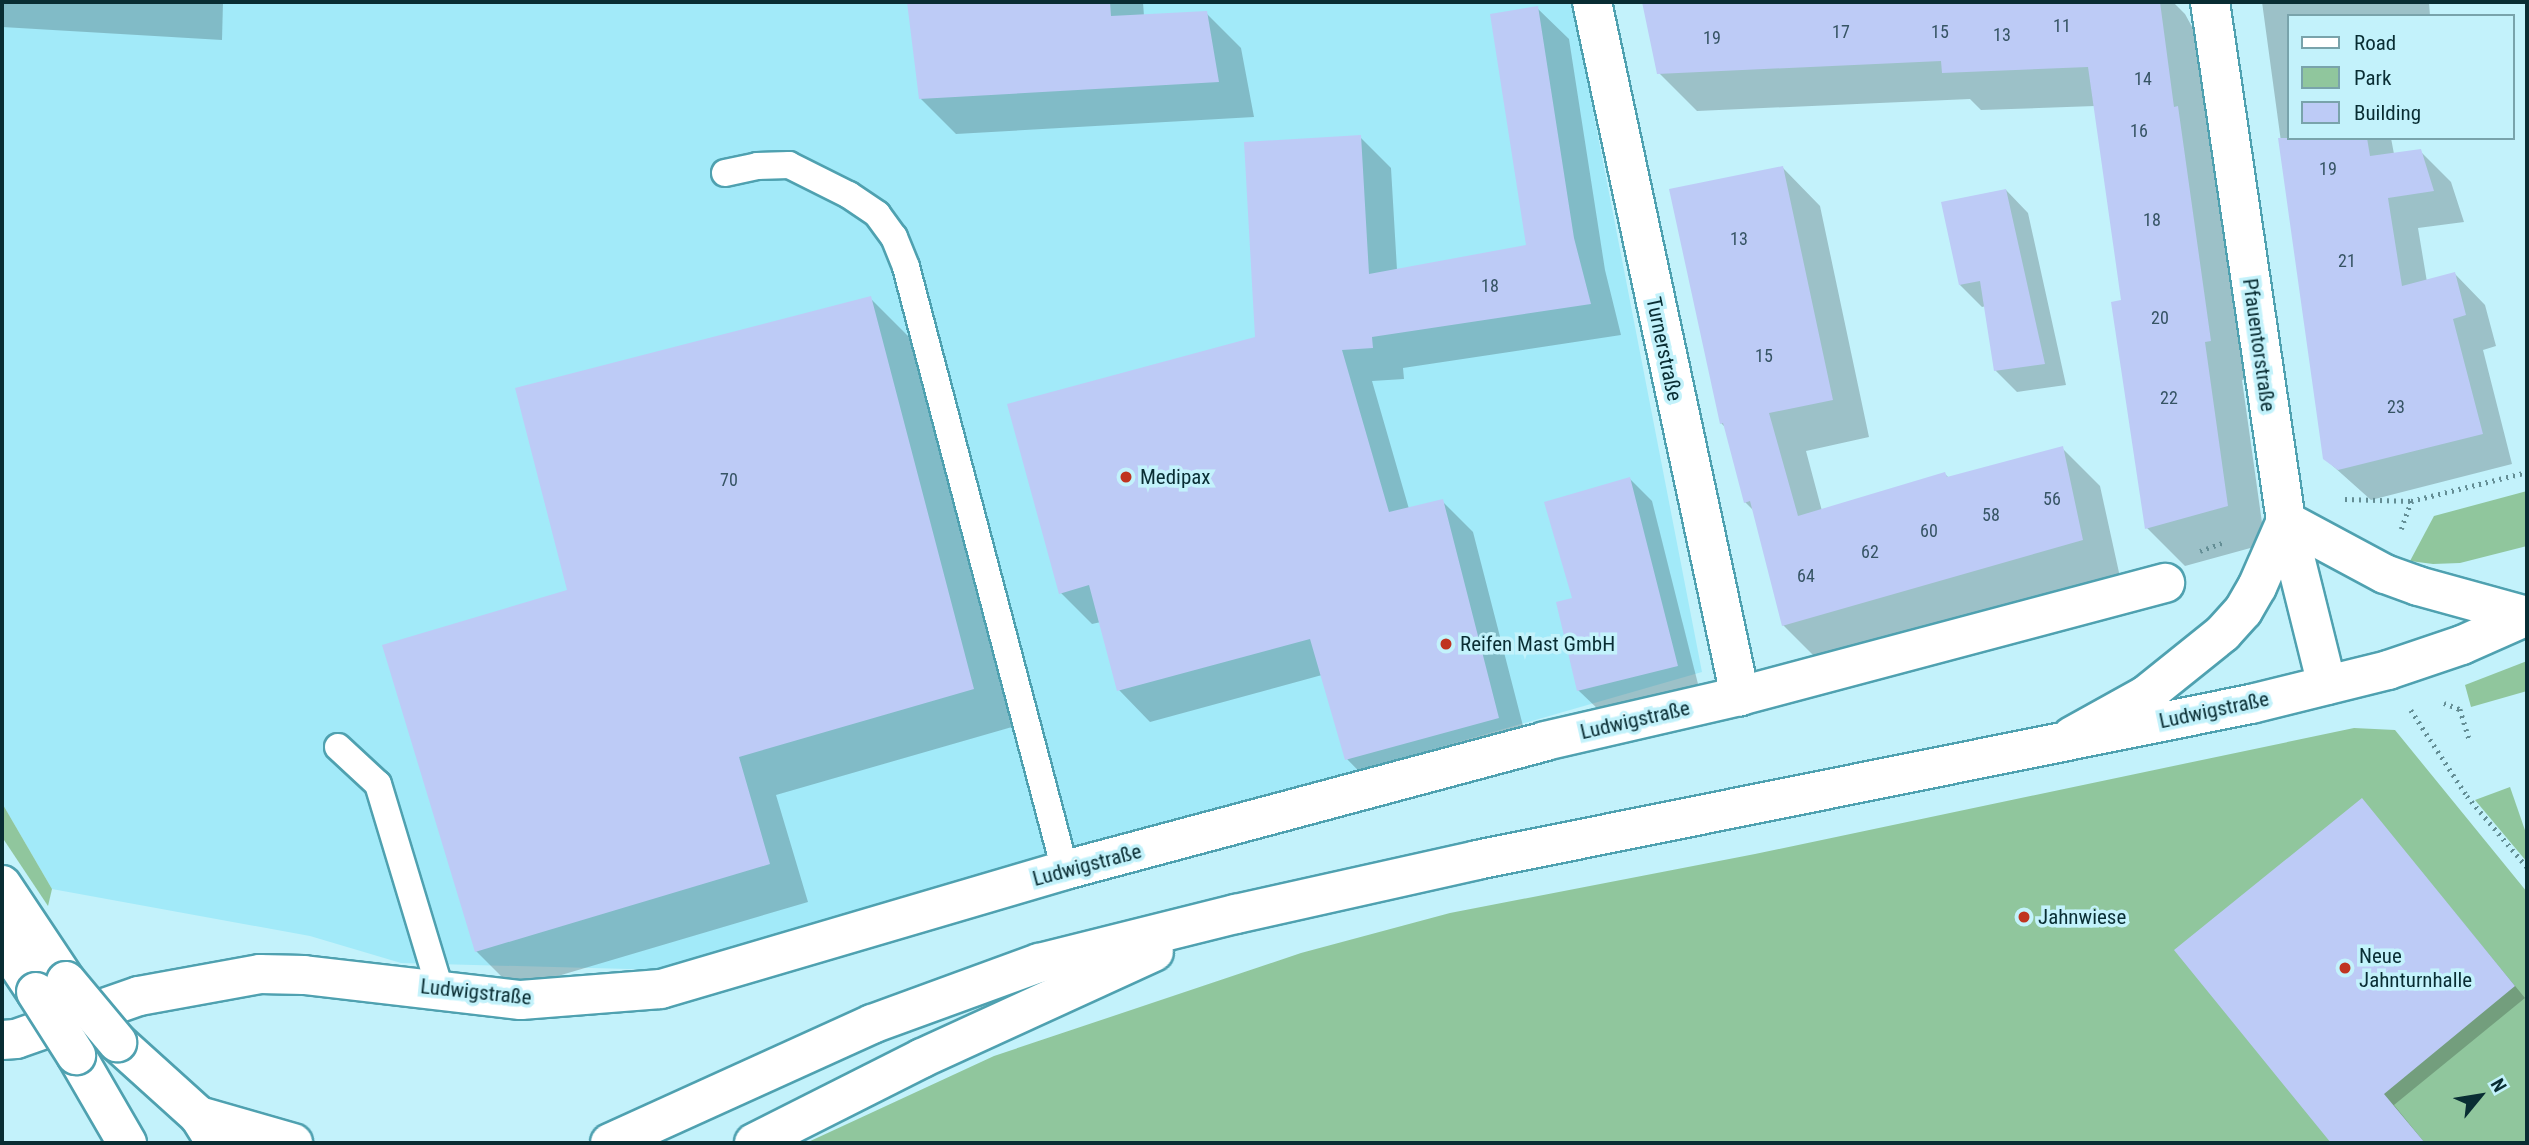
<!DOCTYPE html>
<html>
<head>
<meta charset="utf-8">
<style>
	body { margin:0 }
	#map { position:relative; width:2529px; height:1145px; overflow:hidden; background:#c3f2fb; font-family:"Roboto Condensed",sans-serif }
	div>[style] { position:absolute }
	.built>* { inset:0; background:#a2eaf9 }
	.green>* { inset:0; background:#90c69d }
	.shadow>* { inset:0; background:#0003 }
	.building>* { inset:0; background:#bdcbf6 }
	.path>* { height:4.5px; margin-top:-2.25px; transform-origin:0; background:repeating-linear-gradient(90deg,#648e95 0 2px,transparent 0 7px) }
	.roads { filter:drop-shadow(2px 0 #4fa1b0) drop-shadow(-2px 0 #4fa1b0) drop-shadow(0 2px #4fa1b0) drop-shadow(0 -2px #4fa1b0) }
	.service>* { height:26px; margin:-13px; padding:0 13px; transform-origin:13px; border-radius:13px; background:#fff }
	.minor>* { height:38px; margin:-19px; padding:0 19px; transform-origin:19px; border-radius:19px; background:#fff }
	.tertiary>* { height:38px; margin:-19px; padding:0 19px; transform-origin:19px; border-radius:19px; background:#fff }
	.secondary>* { height:38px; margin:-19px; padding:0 19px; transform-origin:19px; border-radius:19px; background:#fff }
	.primary>* { height:38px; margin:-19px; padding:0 19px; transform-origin:19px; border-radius:19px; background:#fff }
	.bridges { filter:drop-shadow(2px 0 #4fa1b0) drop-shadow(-2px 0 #4fa1b0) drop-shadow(0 2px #4fa1b0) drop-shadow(0 -2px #4fa1b0) }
	.primary-bridge>* { height:38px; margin:-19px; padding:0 19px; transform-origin:19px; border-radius:19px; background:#fff }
	.dots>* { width:19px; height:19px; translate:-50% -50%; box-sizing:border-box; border:4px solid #c3f2fb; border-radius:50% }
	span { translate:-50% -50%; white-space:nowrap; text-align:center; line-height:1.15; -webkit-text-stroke:7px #c3f2fb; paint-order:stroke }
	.number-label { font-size:18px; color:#365464 }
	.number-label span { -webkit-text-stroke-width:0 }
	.street-label { font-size:21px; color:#092d33 }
	.poi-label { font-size:21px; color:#092d33 }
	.left { translate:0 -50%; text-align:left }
	.frame { position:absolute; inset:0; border:4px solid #092d33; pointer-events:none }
	.legend { position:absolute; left:2287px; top:14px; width:228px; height:126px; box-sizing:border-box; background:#c3f2fb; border:2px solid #79a3ab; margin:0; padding:9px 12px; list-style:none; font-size:21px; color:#092d33 }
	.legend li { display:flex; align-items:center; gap:14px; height:35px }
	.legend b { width:35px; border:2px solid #79a3ab }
	.north { position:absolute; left:2445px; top:1061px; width:70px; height:70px; -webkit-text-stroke:5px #c3f2fb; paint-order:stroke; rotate:60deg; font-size:19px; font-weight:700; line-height:28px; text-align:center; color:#092d33 }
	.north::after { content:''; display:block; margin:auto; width:24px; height:32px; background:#092d33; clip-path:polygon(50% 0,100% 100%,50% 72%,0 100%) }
</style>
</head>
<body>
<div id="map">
	<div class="built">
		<div style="clip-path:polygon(2px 2px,1572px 2px,1702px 672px,665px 970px,401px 963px,310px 936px,52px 889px,2px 803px)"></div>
	</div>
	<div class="green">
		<div style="clip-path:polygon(2527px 491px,2527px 546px,2460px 563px,2433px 564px,2410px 561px,2434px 516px)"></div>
		<div style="clip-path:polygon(2527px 661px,2527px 691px,2471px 707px,2465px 685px)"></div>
		<div style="clip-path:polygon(2354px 728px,2395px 730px,2527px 892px,2527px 1143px,806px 1143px,994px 1056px,1301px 953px,1450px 913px,1755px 854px)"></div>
		<div style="clip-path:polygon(2510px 787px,2527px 836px,2527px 862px,2475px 800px)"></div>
		<div style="clip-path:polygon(2px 803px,52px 889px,48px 906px,2px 837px)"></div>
	</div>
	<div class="shadow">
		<div style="clip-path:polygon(2px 2px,223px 2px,222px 40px,2px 27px)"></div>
		<div style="clip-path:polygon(909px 2px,1143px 2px,1144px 16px,1206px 13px,1241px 48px,1254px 117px,956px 134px,921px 99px)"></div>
		<div style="clip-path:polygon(1649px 2px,2173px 2px,2185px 14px,2197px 36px,2210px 140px,2216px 146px,2248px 379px,2242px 380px,2265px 544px,2185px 566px,2147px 528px,2123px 302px,2095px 106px,1981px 110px,1970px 99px,1697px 111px,1659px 73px,1645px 7px)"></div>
		<div style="clip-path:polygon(2262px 2px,2429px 2px,2430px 16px,2289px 16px,2289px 138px,2391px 138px,2394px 154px,2420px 151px,2451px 182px,2464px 222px,2418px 228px,2427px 282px,2455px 274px,2485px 305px,2496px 346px,2483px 350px,2512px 464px,2371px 500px,2324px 458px)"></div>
		<div style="clip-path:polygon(1537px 8px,1569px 39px,1605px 270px,1621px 335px,1403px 368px,1404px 379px,1372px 381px,1409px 509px,1442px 501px,1473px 532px,1529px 749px,1378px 791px,1347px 759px,1322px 675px,1150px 722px,1119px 690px,1101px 622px,1092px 624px,1061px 593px,1257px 339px,1360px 137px,1391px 168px,1397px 270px,1528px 246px)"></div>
		<div style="clip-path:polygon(1783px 168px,1820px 206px,1869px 437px,1806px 451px,1822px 511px,1945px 474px,1949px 478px,2062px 448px,2100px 486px,2120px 577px,1821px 663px,1783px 625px,1754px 511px,1745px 502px,1726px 428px,1721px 423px)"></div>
		<div style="clip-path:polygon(2006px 190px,2028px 213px,2066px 385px,2017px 392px,1995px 370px,1986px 306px,1982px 307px,1960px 285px)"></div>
		<div style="clip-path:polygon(870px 298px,909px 337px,1012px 727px,776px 795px,808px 902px,514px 989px,476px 951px,570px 591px)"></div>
		<div style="clip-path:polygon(1630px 479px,1652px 501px,1699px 688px,1601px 712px,1578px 690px,1574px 600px)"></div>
		<div style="clip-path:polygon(2362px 800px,2525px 998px,2394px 1105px,2425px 1143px,2333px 1143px,2177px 951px)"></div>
	</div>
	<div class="building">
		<div style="clip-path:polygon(907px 2px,1110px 2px,1111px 16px,1207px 11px,1219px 82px,919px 99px)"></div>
		<div style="clip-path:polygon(1642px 2px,2160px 2px,2174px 107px,2178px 106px,2211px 341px,2205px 342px,2228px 506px,2145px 529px,2111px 302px,2121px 300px,2088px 67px,1942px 73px,1941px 61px,1657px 74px)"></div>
		<div style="clip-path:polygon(1538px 6px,1574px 238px,1591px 304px,1372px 337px,1373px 348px,1342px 350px,1389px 512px,1443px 499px,1499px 718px,1345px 760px,1310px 639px,1117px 691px,1089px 585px,1059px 594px,1007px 404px,1255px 337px,1244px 142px,1361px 135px,1369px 274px,1526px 245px,1490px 14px)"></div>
		<div style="clip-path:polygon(2278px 138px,2367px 138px,2370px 156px,2421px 149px,2434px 191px,2388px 198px,2402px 286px,2455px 272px,2466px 315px,2453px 319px,2483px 434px,2338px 470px,2323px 459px)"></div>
		<div style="clip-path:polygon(1783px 166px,1833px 400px,1769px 413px,1798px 516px,1945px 472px,1947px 477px,2063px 446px,2083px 540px,1782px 626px,1750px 501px,1744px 503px,1723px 423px,1720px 424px,1669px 189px)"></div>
		<div style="clip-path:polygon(2006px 189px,2045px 364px,1994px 371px,1980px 281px,1959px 285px,1941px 202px)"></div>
		<div style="clip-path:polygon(871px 296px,974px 689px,739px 757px,770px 864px,475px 952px,382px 645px,567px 590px,515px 388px)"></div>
		<div style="clip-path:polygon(1630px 477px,1678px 666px,1577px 691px,1556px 602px,1572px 598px,1544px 502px)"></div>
		<div style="clip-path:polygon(2362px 798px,2515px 986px,2384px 1094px,2425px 1143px,2331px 1143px,2174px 950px)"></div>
	</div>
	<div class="path">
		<div style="left:2345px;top:499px;width:66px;rotate:1.7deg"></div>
		<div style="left:2411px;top:501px;width:120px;rotate:-14deg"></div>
		<div style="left:2401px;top:529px;width:30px;rotate:-70deg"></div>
		<div style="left:2200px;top:551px;width:27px;rotate:-20deg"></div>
		<div style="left:2444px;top:703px;width:17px;rotate:21deg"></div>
		<div style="left:2460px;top:709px;width:34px;rotate:73deg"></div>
		<div style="left:2411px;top:710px;width:103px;rotate:56.9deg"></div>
		<div style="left:2467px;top:796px;width:93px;rotate:49.8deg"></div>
	</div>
	<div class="roads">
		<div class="service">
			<div style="left:725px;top:173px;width:33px;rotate:-12deg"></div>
			<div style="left:757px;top:166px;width:32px;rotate:-2deg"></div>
			<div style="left:789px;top:165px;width:67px;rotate:26.6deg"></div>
			<div style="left:849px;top:195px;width:34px;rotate:34deg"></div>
			<div style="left:877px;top:214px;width:29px;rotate:54deg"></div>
			<div style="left:894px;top:237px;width:32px;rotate:68deg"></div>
			<div style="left:906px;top:267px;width:624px;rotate:75.23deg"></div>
			<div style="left:338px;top:747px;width:54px;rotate:42.8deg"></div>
			<div style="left:378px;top:784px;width:214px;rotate:73.2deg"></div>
		</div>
		<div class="minor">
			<div style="left:1592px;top:2px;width:710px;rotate:77.96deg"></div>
			<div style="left:2px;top:1040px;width:14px;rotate:-4deg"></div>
			<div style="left:16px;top:1039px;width:130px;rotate:-19.3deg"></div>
			<div style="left:139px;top:996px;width:123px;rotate:-10.3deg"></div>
			<div style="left:260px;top:974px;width:44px;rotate:1.3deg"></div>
			<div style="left:304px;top:975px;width:218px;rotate:6.6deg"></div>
			<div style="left:521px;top:1000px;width:140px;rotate:-4.5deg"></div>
			<div style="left:661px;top:989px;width:421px;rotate:-16.4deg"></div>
			<div style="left:1065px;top:870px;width:497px;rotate:-15deg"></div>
			<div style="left:1545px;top:741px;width:200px;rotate:-13deg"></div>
			<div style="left:1740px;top:696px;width:440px;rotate:-14.9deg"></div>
		</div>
		<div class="tertiary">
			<div style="left:2210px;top:2px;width:525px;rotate:81.67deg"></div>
			<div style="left:2286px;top:521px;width:169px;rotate:76deg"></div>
			<div style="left:2286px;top:521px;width:112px;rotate:28.2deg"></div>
			<div style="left:2385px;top:574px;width:35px;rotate:20deg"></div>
			<div style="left:2418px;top:586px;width:113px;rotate:15.4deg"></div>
			<div style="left:2072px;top:736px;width:85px;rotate:-29deg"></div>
			<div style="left:2146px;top:695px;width:99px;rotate:-38.8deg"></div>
			<div style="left:2223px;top:633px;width:30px;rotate:-48deg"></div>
			<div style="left:2243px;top:611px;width:28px;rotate:-60deg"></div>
			<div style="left:2257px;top:587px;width:72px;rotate:-66.3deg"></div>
		</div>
		<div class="secondary">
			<div style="left:199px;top:1116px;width:98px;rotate:16deg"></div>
			<div style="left:610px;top:1143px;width:288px;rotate:-24.4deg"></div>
			<div style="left:872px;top:1024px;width:178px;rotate:-20.1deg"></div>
			<div style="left:1039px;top:963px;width:203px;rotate:-14deg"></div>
			<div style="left:1236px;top:914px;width:247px;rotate:-12.6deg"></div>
			<div style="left:1477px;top:860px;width:790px;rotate:-11.4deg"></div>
			<div style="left:2251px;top:704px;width:141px;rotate:-13.9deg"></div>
			<div style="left:2388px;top:670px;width:78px;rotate:-18.7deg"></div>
			<div style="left:2462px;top:645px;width:71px;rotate:-24deg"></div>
			<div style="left:754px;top:1143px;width:188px;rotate:-26.8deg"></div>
			<div style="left:922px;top:1058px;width:255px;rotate:-24.6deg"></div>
		</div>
		<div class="primary">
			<div style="left:2px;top:885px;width:115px;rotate:56.3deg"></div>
			<div style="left:2px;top:941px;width:61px;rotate:56.3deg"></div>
			<div style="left:117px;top:1042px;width:110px;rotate:42.1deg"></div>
			<div style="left:199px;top:1116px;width:32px;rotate:58deg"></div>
			<div style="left:76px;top:1055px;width:102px;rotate:59.9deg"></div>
		</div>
	</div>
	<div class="bridges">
		<div class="primary-bridge">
			<div style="left:66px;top:981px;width:80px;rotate:50.1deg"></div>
			<div style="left:36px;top:992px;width:75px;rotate:57.6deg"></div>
		</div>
	</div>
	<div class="dots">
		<div style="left:1126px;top:477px;background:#c03420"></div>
		<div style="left:1446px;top:644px;background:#c03420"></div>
		<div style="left:2024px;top:917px;background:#c03420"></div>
		<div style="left:2345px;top:968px;background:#c03420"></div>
	</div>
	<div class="number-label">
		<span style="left:2062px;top:26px">11</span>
		<span style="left:1841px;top:32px">17</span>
		<span style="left:1940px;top:32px">15</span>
		<span style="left:2002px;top:35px">13</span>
		<span style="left:1712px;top:38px">19</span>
		<span style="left:2143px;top:79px">14</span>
		<span style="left:2139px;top:131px">16</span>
		<span style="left:2328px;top:169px">19</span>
		<span style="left:2152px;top:220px">18</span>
		<span style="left:1739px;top:239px">13</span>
		<span style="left:2347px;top:261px">21</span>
		<span style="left:1490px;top:286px">18</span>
		<span style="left:2160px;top:318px">20</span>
		<span style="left:1764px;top:356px">15</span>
		<span style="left:2169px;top:398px">22</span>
		<span style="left:2396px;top:407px">23</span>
		<span style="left:729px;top:480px">70</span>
		<span style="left:2052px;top:499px">56</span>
		<span style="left:1991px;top:515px">58</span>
		<span style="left:1929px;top:531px">60</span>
		<span style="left:1870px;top:552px">62</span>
		<span style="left:1806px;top:576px">64</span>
	</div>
	<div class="street-label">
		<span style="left:2259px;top:345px;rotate:82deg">Pfauentorstraße</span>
		<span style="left:1664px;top:349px;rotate:78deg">Turnerstraße</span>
		<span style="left:2214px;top:710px;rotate:-12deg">Ludwigstraße</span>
		<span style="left:1635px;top:720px;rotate:-13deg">Ludwigstraße</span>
		<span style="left:1087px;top:865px;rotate:-15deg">Ludwigstraße</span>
		<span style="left:476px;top:992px;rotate:6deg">Ludwigstraße</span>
	</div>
	<div class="poi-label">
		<span class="left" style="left:1140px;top:477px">Medipax</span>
		<span class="left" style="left:1460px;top:644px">Reifen Mast GmbH</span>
		<span class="left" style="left:2038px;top:917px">Jahnwiese</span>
		<span class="left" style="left:2359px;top:968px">Neue<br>Jahnturnhalle</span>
	</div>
	<div class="frame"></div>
	<ul class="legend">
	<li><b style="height:9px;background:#fff"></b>Road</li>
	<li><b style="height:19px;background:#90c69d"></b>Park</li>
	<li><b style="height:19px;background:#bdcbf6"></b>Building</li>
	</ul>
	<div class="north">N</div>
</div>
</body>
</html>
